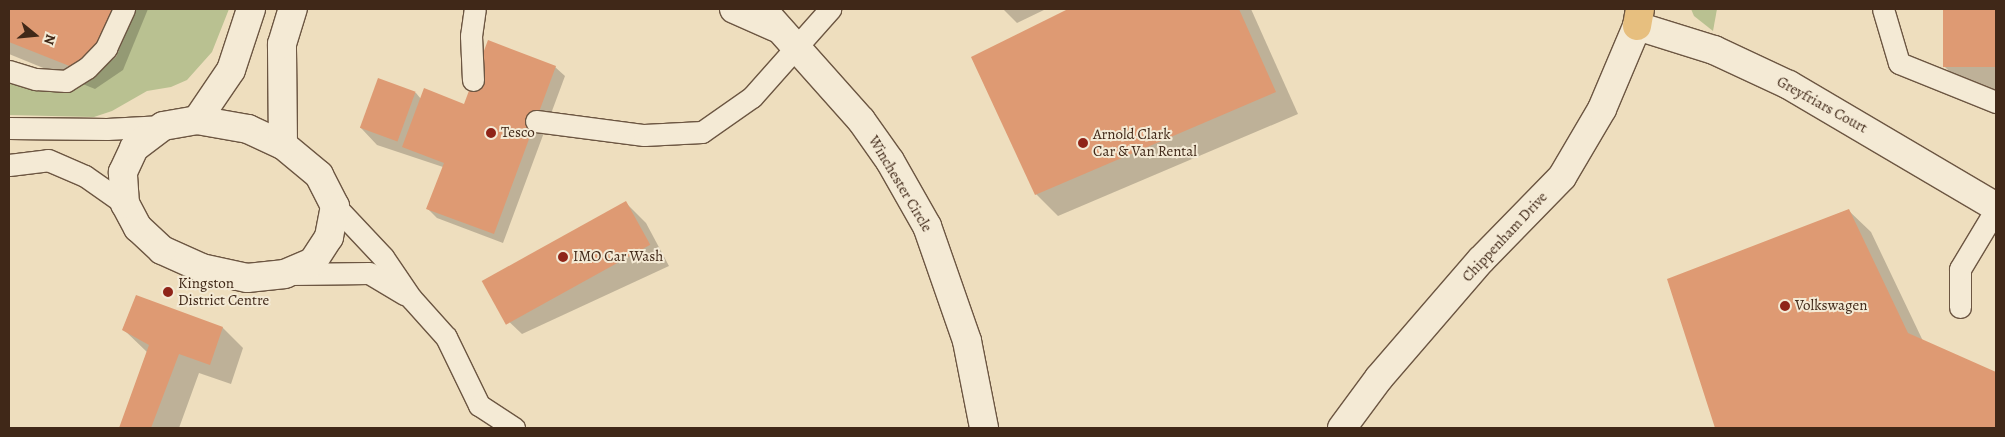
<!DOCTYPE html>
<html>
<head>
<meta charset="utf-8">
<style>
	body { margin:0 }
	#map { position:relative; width:2005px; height:437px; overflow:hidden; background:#eedebe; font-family:Alegreya,serif }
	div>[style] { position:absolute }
	.green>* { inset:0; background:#b9c191 }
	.shadow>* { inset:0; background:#0003 }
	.building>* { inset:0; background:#de9a73; transform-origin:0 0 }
	.roads { filter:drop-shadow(1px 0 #6c5642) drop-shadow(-1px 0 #6c5642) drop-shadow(0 1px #6c5642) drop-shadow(0 -1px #6c5642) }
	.lane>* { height:21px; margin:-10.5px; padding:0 10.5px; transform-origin:10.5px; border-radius:10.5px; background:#f4ead5 }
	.street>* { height:28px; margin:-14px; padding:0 14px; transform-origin:14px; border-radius:14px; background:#f4ead5 }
	.highway>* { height:28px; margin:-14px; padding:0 14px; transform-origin:14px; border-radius:14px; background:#e7bf7f }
	.dots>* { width:14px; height:14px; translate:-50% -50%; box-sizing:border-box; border:2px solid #f4ead5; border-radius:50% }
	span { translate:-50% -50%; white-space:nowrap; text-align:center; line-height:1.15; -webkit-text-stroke:4px #f4ead5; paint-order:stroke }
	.street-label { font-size:15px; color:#402818 }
	.poi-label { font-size:15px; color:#402818 }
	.left { translate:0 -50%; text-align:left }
	.frame { position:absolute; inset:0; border:10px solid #402818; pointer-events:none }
	.north { position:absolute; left:10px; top:10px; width:50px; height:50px; -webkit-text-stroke:4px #f4ead5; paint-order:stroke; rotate:107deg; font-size:14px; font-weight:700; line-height:20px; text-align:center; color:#402818 }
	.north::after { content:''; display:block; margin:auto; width:18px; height:22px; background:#402818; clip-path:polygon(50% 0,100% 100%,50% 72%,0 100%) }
</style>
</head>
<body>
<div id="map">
	<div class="green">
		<div style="clip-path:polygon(136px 9px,229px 9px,212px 52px,187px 80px,171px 87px,147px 91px,112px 111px,94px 117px,9px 115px,9px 81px,36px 90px,52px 90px,96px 73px,116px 57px)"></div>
		<div style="clip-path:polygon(1691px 9px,1717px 9px,1713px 31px,1694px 16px)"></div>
	</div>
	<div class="shadow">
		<div style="clip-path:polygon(9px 9px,148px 9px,123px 70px,95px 89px,9px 54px)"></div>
		<div style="clip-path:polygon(1003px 9px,1046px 9px,1017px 23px)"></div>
		<div style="clip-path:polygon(1071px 9px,1251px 9px,1298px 114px,1058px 216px,1036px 194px,972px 58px)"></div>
		<div style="clip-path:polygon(1945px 9px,1996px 9px,1996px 90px,1967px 89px,1945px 67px)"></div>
		<div style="clip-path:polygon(555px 67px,565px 76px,503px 243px,437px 218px,428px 209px,443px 167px,377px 145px,361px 128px,379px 80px,416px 93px,421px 99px,465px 105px)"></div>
		<div style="clip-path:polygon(626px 203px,646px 223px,669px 266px,522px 334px,501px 314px)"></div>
		<div style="clip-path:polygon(1848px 210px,1871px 232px,1923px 341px,1996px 373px,1996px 428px,1716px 428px,1668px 280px)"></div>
		<div style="clip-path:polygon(136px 297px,223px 328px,243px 348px,231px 384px,199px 373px,179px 428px,120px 428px,147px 352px,123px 329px)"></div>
	</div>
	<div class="building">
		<div style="clip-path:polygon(9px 9px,117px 9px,101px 48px,72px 67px,9px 42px)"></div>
		<div style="clip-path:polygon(1068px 9px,1239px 9px,1276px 92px,1035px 195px,971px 57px)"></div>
		<div style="left:1943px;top:9px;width:53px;height:58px"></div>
		<div style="clip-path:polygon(488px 40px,556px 66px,494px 234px,426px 209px,444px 163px,402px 147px,424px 88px,464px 104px)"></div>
		<div style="left:378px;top:78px;width:40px;height:53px;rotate:20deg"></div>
		<div style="left:626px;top:201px;width:50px;height:165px;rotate:61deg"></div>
		<div style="clip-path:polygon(1849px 209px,1908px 333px,1996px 372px,1996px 428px,1715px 428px,1667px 279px)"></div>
		<div style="clip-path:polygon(136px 295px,223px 327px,210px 365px,179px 354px,151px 428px,119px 428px,149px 345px,122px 330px)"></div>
	</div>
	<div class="roads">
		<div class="lane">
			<div style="left:1883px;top:9px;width:56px;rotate:73.5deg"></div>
			<div style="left:1899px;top:63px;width:105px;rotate:21.9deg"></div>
			<div style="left:9px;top:71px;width:28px;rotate:17deg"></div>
			<div style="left:36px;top:79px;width:30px;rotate:4deg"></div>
			<div style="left:66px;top:81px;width:25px;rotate:-32deg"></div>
			<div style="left:87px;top:68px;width:28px;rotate:-46deg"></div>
			<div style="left:106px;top:48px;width:43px;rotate:-65.2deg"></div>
			<div style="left:473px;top:80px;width:44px;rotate:-92.6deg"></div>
			<div style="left:471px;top:36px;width:27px;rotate:-82deg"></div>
			<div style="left:536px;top:121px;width:109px;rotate:7.4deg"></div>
			<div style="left:644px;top:135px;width:58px;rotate:-3deg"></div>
			<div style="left:702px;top:132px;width:61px;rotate:-35deg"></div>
			<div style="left:752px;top:97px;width:118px;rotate:-48.4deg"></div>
			<div style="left:9px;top:128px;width:98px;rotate:0.6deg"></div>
			<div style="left:107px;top:129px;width:56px;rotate:-3.1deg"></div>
			<div style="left:9px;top:165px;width:39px;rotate:-7deg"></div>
			<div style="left:48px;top:160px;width:40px;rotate:23.4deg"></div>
			<div style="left:85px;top:176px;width:49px;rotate:35deg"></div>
			<div style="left:335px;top:206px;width:70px;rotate:46.7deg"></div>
			<div style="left:383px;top:257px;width:50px;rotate:55.7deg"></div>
			<div style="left:411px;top:298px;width:52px;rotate:48.1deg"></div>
			<div style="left:446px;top:337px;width:76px;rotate:64.1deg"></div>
			<div style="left:479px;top:405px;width:42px;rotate:33.3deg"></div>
			<div style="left:291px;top:274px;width:78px;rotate:-0.7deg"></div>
			<div style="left:369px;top:273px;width:41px;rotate:31deg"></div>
			<div style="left:1960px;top:307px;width:38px;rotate:-90deg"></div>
			<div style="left:1960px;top:269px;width:70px;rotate:-59deg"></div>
		</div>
		<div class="street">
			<div style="left:734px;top:9px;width:45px;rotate:23.7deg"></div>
			<div style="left:762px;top:9px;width:149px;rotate:48.3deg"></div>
			<div style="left:861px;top:120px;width:50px;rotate:54.7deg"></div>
			<div style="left:890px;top:161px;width:75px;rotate:60.4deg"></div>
			<div style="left:927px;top:226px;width:122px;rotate:70.8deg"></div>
			<div style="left:967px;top:341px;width:89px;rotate:78.9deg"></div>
			<div style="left:197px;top:120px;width:52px;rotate:10deg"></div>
			<div style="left:248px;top:129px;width:38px;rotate:25deg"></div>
			<div style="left:283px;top:145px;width:47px;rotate:39.8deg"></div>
			<div style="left:319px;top:175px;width:35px;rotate:63deg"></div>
			<div style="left:335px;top:206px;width:32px;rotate:101deg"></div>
			<div style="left:329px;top:237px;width:30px;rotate:123deg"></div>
			<div style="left:313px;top:262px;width:30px;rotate:157deg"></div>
			<div style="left:285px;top:274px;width:38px;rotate:174deg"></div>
			<div style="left:247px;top:278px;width:46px;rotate:-167.5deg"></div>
			<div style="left:202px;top:268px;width:44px;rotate:-155.8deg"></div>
			<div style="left:162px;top:250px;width:33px;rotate:-137deg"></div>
			<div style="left:138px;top:228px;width:27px;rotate:-118deg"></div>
			<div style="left:125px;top:204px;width:32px;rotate:-94deg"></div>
			<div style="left:123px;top:172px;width:26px;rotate:-65deg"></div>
			<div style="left:134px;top:148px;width:36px;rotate:-37deg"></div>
			<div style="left:163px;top:126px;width:35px;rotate:-10deg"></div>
			<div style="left:197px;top:120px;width:60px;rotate:-55.8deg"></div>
			<div style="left:231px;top:70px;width:64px;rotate:-71.8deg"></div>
			<div style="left:283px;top:145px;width:101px;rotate:-90.6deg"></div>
			<div style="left:282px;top:44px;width:37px;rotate:-73deg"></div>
			<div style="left:1342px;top:428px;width:62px;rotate:-53.5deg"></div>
			<div style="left:1379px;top:378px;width:156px;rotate:-49.2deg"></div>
			<div style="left:1481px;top:260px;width:116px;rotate:-45.7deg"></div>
			<div style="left:1562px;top:177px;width:79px;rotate:-59.5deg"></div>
			<div style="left:1602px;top:109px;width:90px;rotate:-67.1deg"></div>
			<div style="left:1637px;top:26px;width:81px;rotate:17.3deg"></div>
			<div style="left:1714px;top:50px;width:83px;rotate:25deg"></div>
			<div style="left:1789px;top:85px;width:240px;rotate:30.5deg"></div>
		</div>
		<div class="highway">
			<div style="left:1637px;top:26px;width:17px;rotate:-80deg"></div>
		</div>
	</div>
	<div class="dots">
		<div style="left:491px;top:133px;background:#8f2418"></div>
		<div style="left:1083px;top:143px;background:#8f2418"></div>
		<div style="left:563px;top:257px;background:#8f2418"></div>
		<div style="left:168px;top:292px;background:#8f2418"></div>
		<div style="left:1785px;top:306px;background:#8f2418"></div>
	</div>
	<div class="street-label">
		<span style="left:1822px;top:105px;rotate:29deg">Greyfriars Court</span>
		<span style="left:900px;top:184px;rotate:59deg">Winchester Circle</span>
		<span style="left:1505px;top:237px;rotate:-47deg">Chippenham Drive</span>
	</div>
	<div class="poi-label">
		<span class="left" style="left:501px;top:133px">Tesco</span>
		<span class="left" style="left:1093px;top:143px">Arnold Clark<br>Car &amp; Van Rental</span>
		<span class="left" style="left:573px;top:257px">IMO Car Wash</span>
		<span class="left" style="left:178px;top:292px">Kingston<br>District Centre</span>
		<span class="left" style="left:1795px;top:306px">Volkswagen</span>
	</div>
	<div class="frame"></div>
	<div class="north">N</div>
</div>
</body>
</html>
